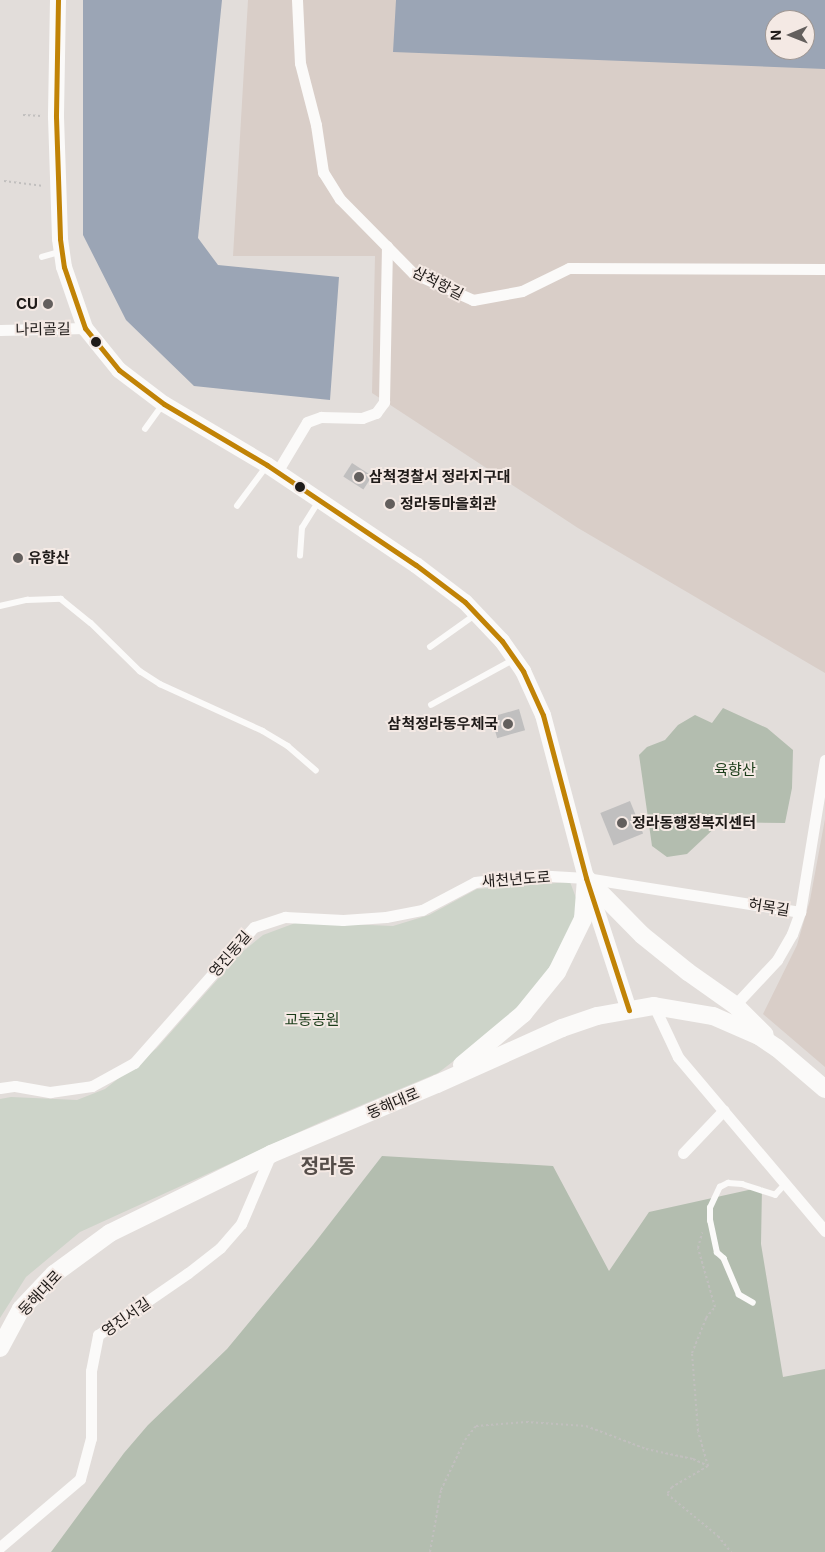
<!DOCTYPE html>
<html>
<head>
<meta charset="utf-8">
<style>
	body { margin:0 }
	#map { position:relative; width:825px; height:1552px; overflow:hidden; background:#e2ddda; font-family:Inter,"Noto Sans KR",sans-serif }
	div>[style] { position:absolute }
	.built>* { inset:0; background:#d9cec8 }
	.green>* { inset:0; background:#cdd4c9 }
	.forest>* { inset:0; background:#b3bdaf }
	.water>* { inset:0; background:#9ba5b5 }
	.building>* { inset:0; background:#c0bfbf; transform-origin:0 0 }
	.path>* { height:2px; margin-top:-1px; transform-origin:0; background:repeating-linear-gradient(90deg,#c1bfbe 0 2.5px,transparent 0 5px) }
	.lane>* { height:5.5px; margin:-2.75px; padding:0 2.75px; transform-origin:2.75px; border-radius:2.75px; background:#fbfaf9 }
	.street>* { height:11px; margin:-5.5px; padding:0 5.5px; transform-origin:5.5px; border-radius:5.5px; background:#fbfaf9 }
	.secondary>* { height:16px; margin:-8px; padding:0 8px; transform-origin:8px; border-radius:8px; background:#fbfaf9 }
	.primary>* { height:18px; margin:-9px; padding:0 9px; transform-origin:9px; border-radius:9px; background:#fbfaf9 }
	.bus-1>* { height:5px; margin:-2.5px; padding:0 2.5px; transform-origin:2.5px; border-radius:2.5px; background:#c18306 }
	.dots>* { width:14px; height:14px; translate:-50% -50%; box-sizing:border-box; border:2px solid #f4e9e4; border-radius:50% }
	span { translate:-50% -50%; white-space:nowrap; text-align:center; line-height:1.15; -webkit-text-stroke:4px #f4e9e4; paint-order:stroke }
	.street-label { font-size:15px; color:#1f1b19 }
	.poi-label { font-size:15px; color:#1f1b19; font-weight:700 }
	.right { translate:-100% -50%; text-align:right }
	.left { translate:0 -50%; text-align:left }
	.park-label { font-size:15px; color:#1b3c19 }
	.district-label { font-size:20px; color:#554d49; font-weight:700 }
	.north { position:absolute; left:765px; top:10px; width:50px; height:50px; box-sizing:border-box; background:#f4e9e4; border:1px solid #9f9793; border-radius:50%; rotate:269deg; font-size:14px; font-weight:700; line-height:20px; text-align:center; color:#1f1b19 }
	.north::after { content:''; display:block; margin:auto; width:18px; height:22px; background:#635f5d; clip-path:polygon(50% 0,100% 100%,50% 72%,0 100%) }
</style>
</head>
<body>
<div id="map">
	<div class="built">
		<div style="clip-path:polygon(248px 0,407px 0,825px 68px,825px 673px,578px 528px,372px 393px,375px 256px,233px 256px)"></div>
		<div style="clip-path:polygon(825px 819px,825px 1067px,763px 1014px,797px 945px,810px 900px)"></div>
	</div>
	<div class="green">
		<div style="clip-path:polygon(570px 882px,578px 903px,572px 925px,557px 957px,517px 1012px,438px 1073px,321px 1122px,80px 1232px,26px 1277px,0 1318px,0 1099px,11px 1097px,77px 1100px,105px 1089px,157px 1048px,241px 953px,263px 935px,298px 922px,393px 926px,429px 915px,477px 889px)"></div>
	</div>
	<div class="forest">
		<div style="clip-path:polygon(723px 708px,767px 728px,793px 750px,792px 788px,785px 823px,721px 822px,687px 854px,667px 857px,652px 846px,639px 755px,647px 747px,665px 740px,678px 725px,695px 715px,712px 723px)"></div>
		<div style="clip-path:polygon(382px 1156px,553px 1166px,609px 1271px,649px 1212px,762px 1187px,761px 1244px,783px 1377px,825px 1369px,825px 1552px,51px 1552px,124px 1453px,148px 1425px,227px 1349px,313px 1245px)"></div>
	</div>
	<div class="water">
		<div style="clip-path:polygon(83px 0,222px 0,198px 238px,218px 265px,339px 277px,330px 400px,194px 386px,126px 320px,83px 235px)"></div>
		<div style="clip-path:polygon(evenodd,396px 0,825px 0,825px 69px,393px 52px,396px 0,775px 20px,805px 20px,805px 50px,775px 50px,775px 20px)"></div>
	</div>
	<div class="building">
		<div style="left:352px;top:463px;width:24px;height:16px;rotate:33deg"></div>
		<div style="left:519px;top:709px;width:22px;height:29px;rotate:74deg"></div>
		<div style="left:630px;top:801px;width:35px;height:32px;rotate:68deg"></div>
	</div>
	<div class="path">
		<div style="left:23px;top:115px;width:19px;rotate:3deg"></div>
		<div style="left:4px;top:181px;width:40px;rotate:7.1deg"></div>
		<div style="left:708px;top:1466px;width:42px;rotate:149.7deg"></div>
		<div style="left:672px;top:1487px;width:9px;rotate:126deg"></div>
		<div style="left:667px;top:1494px;width:66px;rotate:39.5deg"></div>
		<div style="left:718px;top:1536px;width:21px;rotate:51deg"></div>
		<div style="left:430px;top:1552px;width:63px;rotate:-79.9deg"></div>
		<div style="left:441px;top:1490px;width:55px;rotate:-64.4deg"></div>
		<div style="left:465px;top:1440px;width:18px;rotate:-52deg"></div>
		<div style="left:476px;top:1426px;width:50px;rotate:-4.6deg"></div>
		<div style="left:526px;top:1422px;width:60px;rotate:3.8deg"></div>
		<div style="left:586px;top:1426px;width:64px;rotate:21deg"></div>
		<div style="left:646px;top:1449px;width:48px;rotate:12deg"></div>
		<div style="left:693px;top:1459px;width:17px;rotate:25deg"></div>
		<div style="left:708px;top:1466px;width:36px;rotate:-106deg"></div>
		<div style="left:698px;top:1431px;width:78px;rotate:-94.4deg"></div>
		<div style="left:692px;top:1353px;width:38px;rotate:-68deg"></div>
		<div style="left:706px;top:1318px;width:14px;rotate:-51deg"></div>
		<div style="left:715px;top:1307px;width:61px;rotate:-106.1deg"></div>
		<div style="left:698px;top:1248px;width:16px;rotate:-75deg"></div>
	</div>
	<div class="lane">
		<div style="left:42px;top:257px;width:19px;rotate:-16deg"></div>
		<div style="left:145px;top:429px;width:29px;rotate:-54deg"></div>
		<div style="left:237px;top:506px;width:49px;rotate:-53.4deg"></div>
		<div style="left:300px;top:556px;width:28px;rotate:-86deg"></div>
		<div style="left:302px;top:528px;width:32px;rotate:-58deg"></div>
		<div style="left:0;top:606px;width:28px;rotate:-13deg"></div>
		<div style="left:27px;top:600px;width:34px;rotate:-2deg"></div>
		<div style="left:61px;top:599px;width:38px;rotate:39deg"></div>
		<div style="left:91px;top:623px;width:69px;rotate:44.4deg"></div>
		<div style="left:140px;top:671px;width:24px;rotate:33deg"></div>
		<div style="left:160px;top:684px;width:113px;rotate:24.5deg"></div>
		<div style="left:263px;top:731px;width:29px;rotate:31deg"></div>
		<div style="left:288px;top:746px;width:37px;rotate:41deg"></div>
		<div style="left:430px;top:647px;width:55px;rotate:-35.4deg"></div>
		<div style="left:431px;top:705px;width:94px;rotate:-28.8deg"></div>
		<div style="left:753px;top:1303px;width:16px;rotate:-150deg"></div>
		<div style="left:739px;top:1295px;width:39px;rotate:-113deg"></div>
		<div style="left:724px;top:1259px;width:9px;rotate:-139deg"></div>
		<div style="left:717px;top:1253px;width:33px;rotate:-102deg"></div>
		<div style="left:710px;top:1221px;width:13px;rotate:-90deg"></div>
		<div style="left:710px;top:1208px;width:23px;rotate:-65deg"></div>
		<div style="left:720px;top:1187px;width:9px;rotate:-27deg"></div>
		<div style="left:728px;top:1183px;width:14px;rotate:4deg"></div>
		<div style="left:742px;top:1184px;width:35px;rotate:18deg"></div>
		<div style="left:775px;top:1195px;width:16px;rotate:-47deg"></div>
	</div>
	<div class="street">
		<div style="left:297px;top:0;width:63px;rotate:87.3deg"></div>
		<div style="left:300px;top:63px;width:64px;rotate:75.5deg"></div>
		<div style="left:316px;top:125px;width:48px;rotate:81.5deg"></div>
		<div style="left:323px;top:172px;width:32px;rotate:58deg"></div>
		<div style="left:340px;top:199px;width:104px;rotate:45.4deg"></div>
		<div style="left:413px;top:273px;width:66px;rotate:24.2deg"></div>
		<div style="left:473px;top:300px;width:50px;rotate:-10.4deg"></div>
		<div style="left:522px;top:291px;width:52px;rotate:-26.1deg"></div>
		<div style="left:569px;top:268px;width:256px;rotate:0.2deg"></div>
		<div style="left:0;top:330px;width:85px;rotate:-1.3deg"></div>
		<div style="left:277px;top:472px;width:58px;rotate:-59deg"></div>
		<div style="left:307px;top:422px;width:15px;rotate:-20deg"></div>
		<div style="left:321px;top:417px;width:41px;rotate:1.4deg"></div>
		<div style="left:362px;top:418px;width:15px;rotate:-20deg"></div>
		<div style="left:376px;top:413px;width:14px;rotate:-54deg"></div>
		<div style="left:384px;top:402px;width:156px;rotate:-88.9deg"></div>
		<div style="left:735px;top:1005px;width:62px;rotate:-47deg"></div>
		<div style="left:777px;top:960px;width:30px;rotate:-60deg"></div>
		<div style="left:792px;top:934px;width:23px;rotate:-70deg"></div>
		<div style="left:654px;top:1006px;width:56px;rotate:64.8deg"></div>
		<div style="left:678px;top:1057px;width:228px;rotate:49.8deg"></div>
		<div style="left:0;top:1088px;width:15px;rotate:-8deg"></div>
		<div style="left:15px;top:1086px;width:36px;rotate:10deg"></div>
		<div style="left:50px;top:1092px;width:42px;rotate:-8.1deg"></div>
		<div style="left:92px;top:1086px;width:48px;rotate:-28.7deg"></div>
		<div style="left:134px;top:1063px;width:181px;rotate:-48.6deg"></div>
		<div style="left:254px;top:927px;width:33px;rotate:-18deg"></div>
		<div style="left:285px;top:917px;width:58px;rotate:3deg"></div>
		<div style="left:343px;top:920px;width:43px;rotate:-4deg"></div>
		<div style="left:386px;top:917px;width:37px;rotate:-11deg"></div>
		<div style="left:422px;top:910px;width:60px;rotate:-27.8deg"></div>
		<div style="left:475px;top:882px;width:59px;rotate:-6.8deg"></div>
		<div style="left:534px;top:875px;width:52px;rotate:3.3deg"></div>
		<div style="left:586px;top:878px;width:217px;rotate:9deg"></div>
		<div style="left:800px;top:912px;width:154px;rotate:-80.7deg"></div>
		<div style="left:683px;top:1153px;width:59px;rotate:-46.4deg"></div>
		<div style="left:0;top:1547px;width:105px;rotate:-40.4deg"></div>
		<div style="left:80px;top:1479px;width:42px;rotate:-75deg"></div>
		<div style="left:91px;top:1438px;width:67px;rotate:-90deg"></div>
		<div style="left:91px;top:1371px;width:37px;rotate:-79deg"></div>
		<div style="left:98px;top:1335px;width:109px;rotate:-34.6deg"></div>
		<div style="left:188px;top:1273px;width:41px;rotate:-38deg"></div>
		<div style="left:220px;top:1248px;width:32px;rotate:-49deg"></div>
		<div style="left:241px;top:1224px;width:76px;rotate:-66.8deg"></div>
	</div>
	<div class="secondary">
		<div style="left:58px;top:0;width:117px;rotate:91deg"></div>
		<div style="left:56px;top:117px;width:122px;rotate:88.1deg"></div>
		<div style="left:60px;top:239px;width:28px;rotate:82deg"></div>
		<div style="left:64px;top:267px;width:65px;rotate:71deg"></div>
		<div style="left:85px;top:328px;width:54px;rotate:51deg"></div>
		<div style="left:119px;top:370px;width:56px;rotate:37.1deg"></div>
		<div style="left:164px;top:404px;width:120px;rotate:30.6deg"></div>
		<div style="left:267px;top:465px;width:179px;rotate:33.9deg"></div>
		<div style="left:416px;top:565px;width:61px;rotate:37.1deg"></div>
		<div style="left:465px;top:602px;width:54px;rotate:46.5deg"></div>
		<div style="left:502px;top:641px;width:37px;rotate:55deg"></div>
		<div style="left:523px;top:671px;width:48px;rotate:65.6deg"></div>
		<div style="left:543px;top:715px;width:169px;rotate:75.2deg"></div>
		<div style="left:586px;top:878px;width:139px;rotate:72deg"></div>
	</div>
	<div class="primary">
		<div style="left:586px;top:878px;width:80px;rotate:45.5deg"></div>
		<div style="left:642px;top:935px;width:59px;rotate:38.8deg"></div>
		<div style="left:688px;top:972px;width:57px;rotate:35.1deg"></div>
		<div style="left:735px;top:1005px;width:42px;rotate:45deg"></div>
		<div style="left:462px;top:1065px;width:80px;rotate:-39.9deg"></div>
		<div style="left:523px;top:1014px;width:54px;rotate:-51deg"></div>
		<div style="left:557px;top:972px;width:59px;rotate:-63.9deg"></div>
		<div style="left:583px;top:919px;width:41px;rotate:-85.8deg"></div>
		<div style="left:0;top:1348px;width:44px;rotate:-61.7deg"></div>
		<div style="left:21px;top:1309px;width:48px;rotate:-46.7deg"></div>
		<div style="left:54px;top:1274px;width:69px;rotate:-36.2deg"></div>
		<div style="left:110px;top:1233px;width:179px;rotate:-26.1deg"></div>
		<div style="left:271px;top:1154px;width:180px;rotate:-22.9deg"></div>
		<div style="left:437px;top:1084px;width:137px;rotate:-24.1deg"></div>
		<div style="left:562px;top:1028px;width:37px;rotate:-19deg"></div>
		<div style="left:597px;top:1016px;width:58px;rotate:-10deg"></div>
		<div style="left:654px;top:1006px;width:60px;rotate:9.6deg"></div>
		<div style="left:713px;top:1016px;width:50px;rotate:23.5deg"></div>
		<div style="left:759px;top:1036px;width:22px;rotate:34deg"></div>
		<div style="left:777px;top:1048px;width:63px;rotate:40.5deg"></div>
	</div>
	<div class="bus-1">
		<div style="left:58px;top:0;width:117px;rotate:91deg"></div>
		<div style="left:56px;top:117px;width:122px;rotate:88.1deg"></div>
		<div style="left:60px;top:239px;width:28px;rotate:82deg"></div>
		<div style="left:64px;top:267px;width:65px;rotate:71deg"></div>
		<div style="left:85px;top:328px;width:54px;rotate:51deg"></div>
		<div style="left:119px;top:370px;width:56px;rotate:37.1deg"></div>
		<div style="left:164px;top:404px;width:120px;rotate:30.6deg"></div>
		<div style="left:267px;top:465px;width:179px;rotate:33.9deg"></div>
		<div style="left:416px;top:565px;width:61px;rotate:37.1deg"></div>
		<div style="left:465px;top:602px;width:54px;rotate:46.5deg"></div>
		<div style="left:502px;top:641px;width:37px;rotate:55deg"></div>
		<div style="left:523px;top:671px;width:48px;rotate:65.6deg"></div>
		<div style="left:543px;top:715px;width:169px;rotate:75.2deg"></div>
		<div style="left:586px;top:878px;width:139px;rotate:72deg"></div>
	</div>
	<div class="dots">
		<div style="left:48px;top:304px;background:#635f5d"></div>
		<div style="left:96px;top:342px;background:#1f1b19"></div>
		<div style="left:359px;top:477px;background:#635f5d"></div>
		<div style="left:300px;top:487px;background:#1f1b19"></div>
		<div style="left:390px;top:504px;background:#635f5d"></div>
		<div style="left:18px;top:558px;background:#635f5d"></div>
		<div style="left:508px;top:724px;background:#635f5d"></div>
		<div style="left:622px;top:823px;background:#635f5d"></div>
	</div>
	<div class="street-label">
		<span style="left:438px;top:283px;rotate:27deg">삼척항길</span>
		<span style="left:43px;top:329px;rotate:-1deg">나리골길</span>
		<span style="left:516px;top:879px;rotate:-4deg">새천년도로</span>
		<span style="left:769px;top:907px;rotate:9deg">허목길</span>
		<span style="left:230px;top:954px;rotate:-49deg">영진동길</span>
		<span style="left:393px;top:1103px;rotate:-23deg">동해대로</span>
		<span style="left:40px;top:1293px;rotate:-47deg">동해대로</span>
		<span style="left:126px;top:1317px;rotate:-35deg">영진서길</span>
	</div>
	<div class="poi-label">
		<span class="right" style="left:38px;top:304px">CU</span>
		<span class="left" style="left:369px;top:477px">삼척경찰서 정라지구대</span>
		<span class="left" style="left:400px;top:504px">정라동마을회관</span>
		<span class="left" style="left:28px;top:558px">유향산</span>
		<span class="right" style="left:498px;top:724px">삼척정라동우체국</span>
		<span class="left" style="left:632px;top:823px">정라동행정복지센터</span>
	</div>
	<div class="park-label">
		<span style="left:735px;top:770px">육향산</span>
		<span style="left:312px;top:1020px">교동공원</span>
	</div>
	<div class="district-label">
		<span style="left:328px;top:1166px">정라동</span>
	</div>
	<div class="north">N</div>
</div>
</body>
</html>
